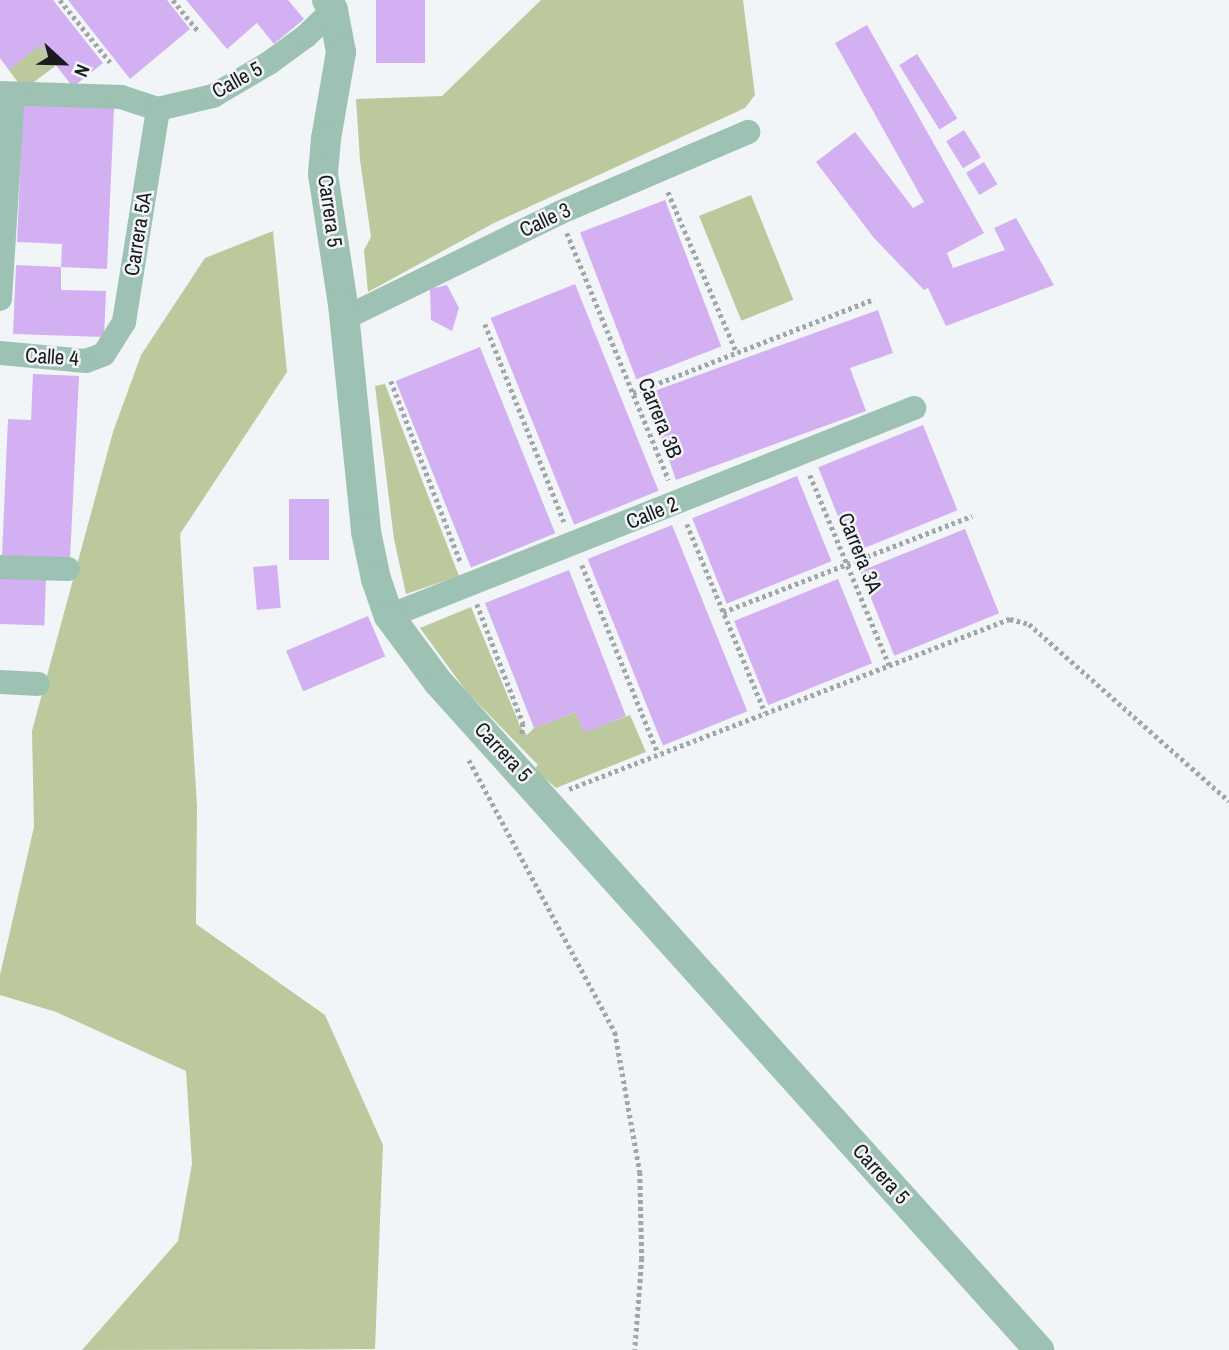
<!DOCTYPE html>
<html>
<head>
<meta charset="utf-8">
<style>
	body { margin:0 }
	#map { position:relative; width:1229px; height:1350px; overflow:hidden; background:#f1f5f8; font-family:"Archivo Narrow",sans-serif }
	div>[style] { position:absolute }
	.green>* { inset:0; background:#bcc99c; transform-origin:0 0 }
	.building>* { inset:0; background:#d2b0f2; transform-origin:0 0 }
	.path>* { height:4.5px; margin-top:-2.25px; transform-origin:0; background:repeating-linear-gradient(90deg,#a3a6a8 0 3.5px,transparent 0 7px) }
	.minor>* { height:24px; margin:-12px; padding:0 12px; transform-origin:12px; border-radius:12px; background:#9dc2b4 }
	.tertiary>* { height:30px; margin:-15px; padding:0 15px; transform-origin:15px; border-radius:15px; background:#9dc2b4 }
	span { translate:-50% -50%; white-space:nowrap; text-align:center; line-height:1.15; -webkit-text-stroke:5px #f1f5f8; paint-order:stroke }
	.street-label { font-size:21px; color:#1a1b1c }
	.north { position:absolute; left:28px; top:28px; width:70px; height:70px; -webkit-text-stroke:5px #f1f5f8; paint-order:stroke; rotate:112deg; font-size:19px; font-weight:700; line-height:28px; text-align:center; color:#1a1b1c }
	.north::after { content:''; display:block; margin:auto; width:24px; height:32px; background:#1a1b1c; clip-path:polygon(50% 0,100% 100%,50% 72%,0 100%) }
</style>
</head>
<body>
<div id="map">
	<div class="green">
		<div style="clip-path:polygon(541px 0,743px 0,755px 95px,745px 108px,494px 223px,368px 292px,364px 250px,371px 237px,360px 160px,356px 99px,442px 96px)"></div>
		<div style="left:40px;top:45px;width:26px;height:40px;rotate:53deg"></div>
		<div style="left:751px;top:195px;width:113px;height:56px;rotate:68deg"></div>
		<div style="clip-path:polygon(273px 231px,287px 372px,180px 534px,197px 806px,196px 924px,325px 1015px,383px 1145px,375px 1349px,82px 1350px,178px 1241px,192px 1164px,186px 1071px,56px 1012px,0 995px,0 975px,34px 827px,32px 731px,113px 432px,141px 355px,205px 258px)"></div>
		<div style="clip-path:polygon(385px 384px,459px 576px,406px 594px,394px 539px,375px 386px)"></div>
		<div style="clip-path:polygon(471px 607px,520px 726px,527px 735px,534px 728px,576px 712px,584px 732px,630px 715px,646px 752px,556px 788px,534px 769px,538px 765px,466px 691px,420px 628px)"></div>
	</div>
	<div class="building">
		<div style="clip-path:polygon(0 0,53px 0,103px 63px,73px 87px,40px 45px,9px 70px,0 58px)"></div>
		<div style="clip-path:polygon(68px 0,167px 0,190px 29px,130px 79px)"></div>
		<div style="clip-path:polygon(186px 0,288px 0,304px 19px,274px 44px,257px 23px,227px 49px)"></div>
		<div style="left:376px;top:0;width:49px;height:63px"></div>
		<div style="clip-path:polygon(867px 25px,984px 233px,947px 253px,953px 268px,1005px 250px,994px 228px,1016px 218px,1054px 285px,946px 326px,928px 288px,924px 290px,874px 238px,816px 162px,855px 132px,913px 208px,924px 202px,835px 43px)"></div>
		<div style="left:917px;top:54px;width:76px;height:21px;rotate:58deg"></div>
		<div style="clip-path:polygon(23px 105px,114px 108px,107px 269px,61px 267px,62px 244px,17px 242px)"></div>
		<div style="left:964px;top:130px;width:32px;height:21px;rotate:58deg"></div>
		<div style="left:984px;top:162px;width:26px;height:21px;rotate:59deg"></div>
		<div style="left:665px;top:200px;width:157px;height:91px;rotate:69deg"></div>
		<div style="clip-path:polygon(16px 265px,61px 267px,61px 290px,106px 291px,104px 337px,13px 334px)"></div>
		<div style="left:575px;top:284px;width:223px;height:91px;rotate:68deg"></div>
		<div style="clip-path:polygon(447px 285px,459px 308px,452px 331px,431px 320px,430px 289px)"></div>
		<div style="clip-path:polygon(878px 310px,893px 353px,850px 368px,866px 411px,676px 480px,646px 394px)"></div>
		<div style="left:480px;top:347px;width:201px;height:91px;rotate:68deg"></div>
		<div style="clip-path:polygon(33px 374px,79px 376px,70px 559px,2px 556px,8px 419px,31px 420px)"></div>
		<div style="left:923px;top:425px;width:92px;height:113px;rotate:68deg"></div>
		<div style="left:797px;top:476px;width:92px;height:113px;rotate:68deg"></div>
		<div style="left:289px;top:499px;width:40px;height:61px"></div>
		<div style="left:672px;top:525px;width:201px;height:91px;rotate:68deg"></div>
		<div style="left:965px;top:529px;width:91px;height:113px;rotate:68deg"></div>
		<div style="left:277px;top:565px;width:43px;height:24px;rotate:85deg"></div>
		<div style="clip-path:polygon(569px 570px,626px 716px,584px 733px,576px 712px,534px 728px,485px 603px)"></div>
		<div style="left:0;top:578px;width:46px;height:46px;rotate:2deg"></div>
		<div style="left:838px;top:579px;width:91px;height:112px;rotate:68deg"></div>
		<div style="left:368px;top:616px;width:44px;height:89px;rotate:67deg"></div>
	</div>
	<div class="path">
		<div style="left:60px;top:0;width:80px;rotate:51.1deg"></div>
		<div style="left:173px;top:0;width:40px;rotate:51deg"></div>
		<div style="left:668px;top:192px;width:175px;rotate:66.8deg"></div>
		<div style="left:567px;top:233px;width:267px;rotate:67.6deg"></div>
		<div style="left:485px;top:324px;width:213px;rotate:68.2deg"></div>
		<div style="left:391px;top:381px;width:195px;rotate:69deg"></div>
		<div style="left:633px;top:393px;width:259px;rotate:-21.3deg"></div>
		<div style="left:810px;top:475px;width:206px;rotate:67.4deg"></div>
		<div style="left:687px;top:524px;width:204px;rotate:67.5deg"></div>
		<div style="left:582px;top:565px;width:203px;rotate:68deg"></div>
		<div style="left:477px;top:604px;width:128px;rotate:68.9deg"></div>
		<div style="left:523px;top:723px;width:11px;rotate:95deg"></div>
		<div style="left:723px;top:612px;width:267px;rotate:-21.1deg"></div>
		<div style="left:469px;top:760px;width:309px;rotate:61.8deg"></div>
		<div style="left:615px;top:1032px;width:142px;rotate:79.9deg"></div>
		<div style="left:640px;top:1172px;width:86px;rotate:88.7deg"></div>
		<div style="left:642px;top:1258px;width:92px;rotate:94.4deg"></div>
		<div style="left:569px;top:789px;width:473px;rotate:-21.1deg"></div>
		<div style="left:1010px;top:619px;width:20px;rotate:15deg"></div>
		<div style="left:1029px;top:624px;width:267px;rotate:41.5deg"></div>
	</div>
	<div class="minor">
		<div style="left:0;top:93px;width:121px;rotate:1.9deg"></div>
		<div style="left:121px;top:97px;width:39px;rotate:18deg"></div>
		<div style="left:158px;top:109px;width:57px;rotate:-13.3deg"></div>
		<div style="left:213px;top:96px;width:65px;rotate:-30.5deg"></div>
		<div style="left:269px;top:63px;width:46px;rotate:-36.1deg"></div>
		<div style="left:306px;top:36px;width:37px;rotate:-44deg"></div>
		<div style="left:0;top:299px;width:205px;rotate:-86.4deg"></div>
		<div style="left:345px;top:318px;width:238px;rotate:-26.1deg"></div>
		<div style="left:559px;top:213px;width:206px;rotate:-23.2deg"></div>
		<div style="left:0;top:353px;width:86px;rotate:5.3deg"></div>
		<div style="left:86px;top:361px;width:19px;rotate:-21deg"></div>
		<div style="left:104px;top:354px;width:38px;rotate:-58deg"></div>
		<div style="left:124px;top:322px;width:216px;rotate:-80.9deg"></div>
		<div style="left:0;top:567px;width:68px;rotate:1.7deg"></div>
		<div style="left:389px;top:616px;width:565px;rotate:-21.61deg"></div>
		<div style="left:0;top:682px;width:38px;rotate:3deg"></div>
	</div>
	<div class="tertiary">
		<div style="left:327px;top:0;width:12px;rotate:59deg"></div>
		<div style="left:333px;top:10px;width:43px;rotate:79.2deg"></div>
		<div style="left:341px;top:52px;width:88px;rotate:99.8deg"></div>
		<div style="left:326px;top:139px;width:35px;rotate:95deg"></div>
		<div style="left:323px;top:174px;width:132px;rotate:81.3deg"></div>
		<div style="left:343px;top:304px;width:229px;rotate:84.2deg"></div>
		<div style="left:366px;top:532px;width:48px;rotate:78deg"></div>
		<div style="left:376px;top:579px;width:39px;rotate:71deg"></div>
		<div style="left:389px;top:616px;width:82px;rotate:53.4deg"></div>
		<div style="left:438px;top:682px;width:899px;rotate:48.02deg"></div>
	</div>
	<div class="street-label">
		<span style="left:237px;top:80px;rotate:-29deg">Calle 5</span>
		<span style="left:330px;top:211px;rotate:82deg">Carrera 5</span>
		<span style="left:545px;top:220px;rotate:-25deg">Calle 3</span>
		<span style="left:138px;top:234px;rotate:-81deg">Carrera 5A</span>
		<span style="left:52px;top:357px;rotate:4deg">Calle 4</span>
		<span style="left:660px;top:418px;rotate:68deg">Carrera 3B</span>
		<span style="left:652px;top:513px;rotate:-22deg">Calle 2</span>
		<span style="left:860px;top:553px;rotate:68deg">Carrera 3A</span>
		<span style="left:503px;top:752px;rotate:47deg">Carrera 5</span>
		<span style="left:881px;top:1174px;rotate:48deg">Carrera 5</span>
	</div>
	<div class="north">N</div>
</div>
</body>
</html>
